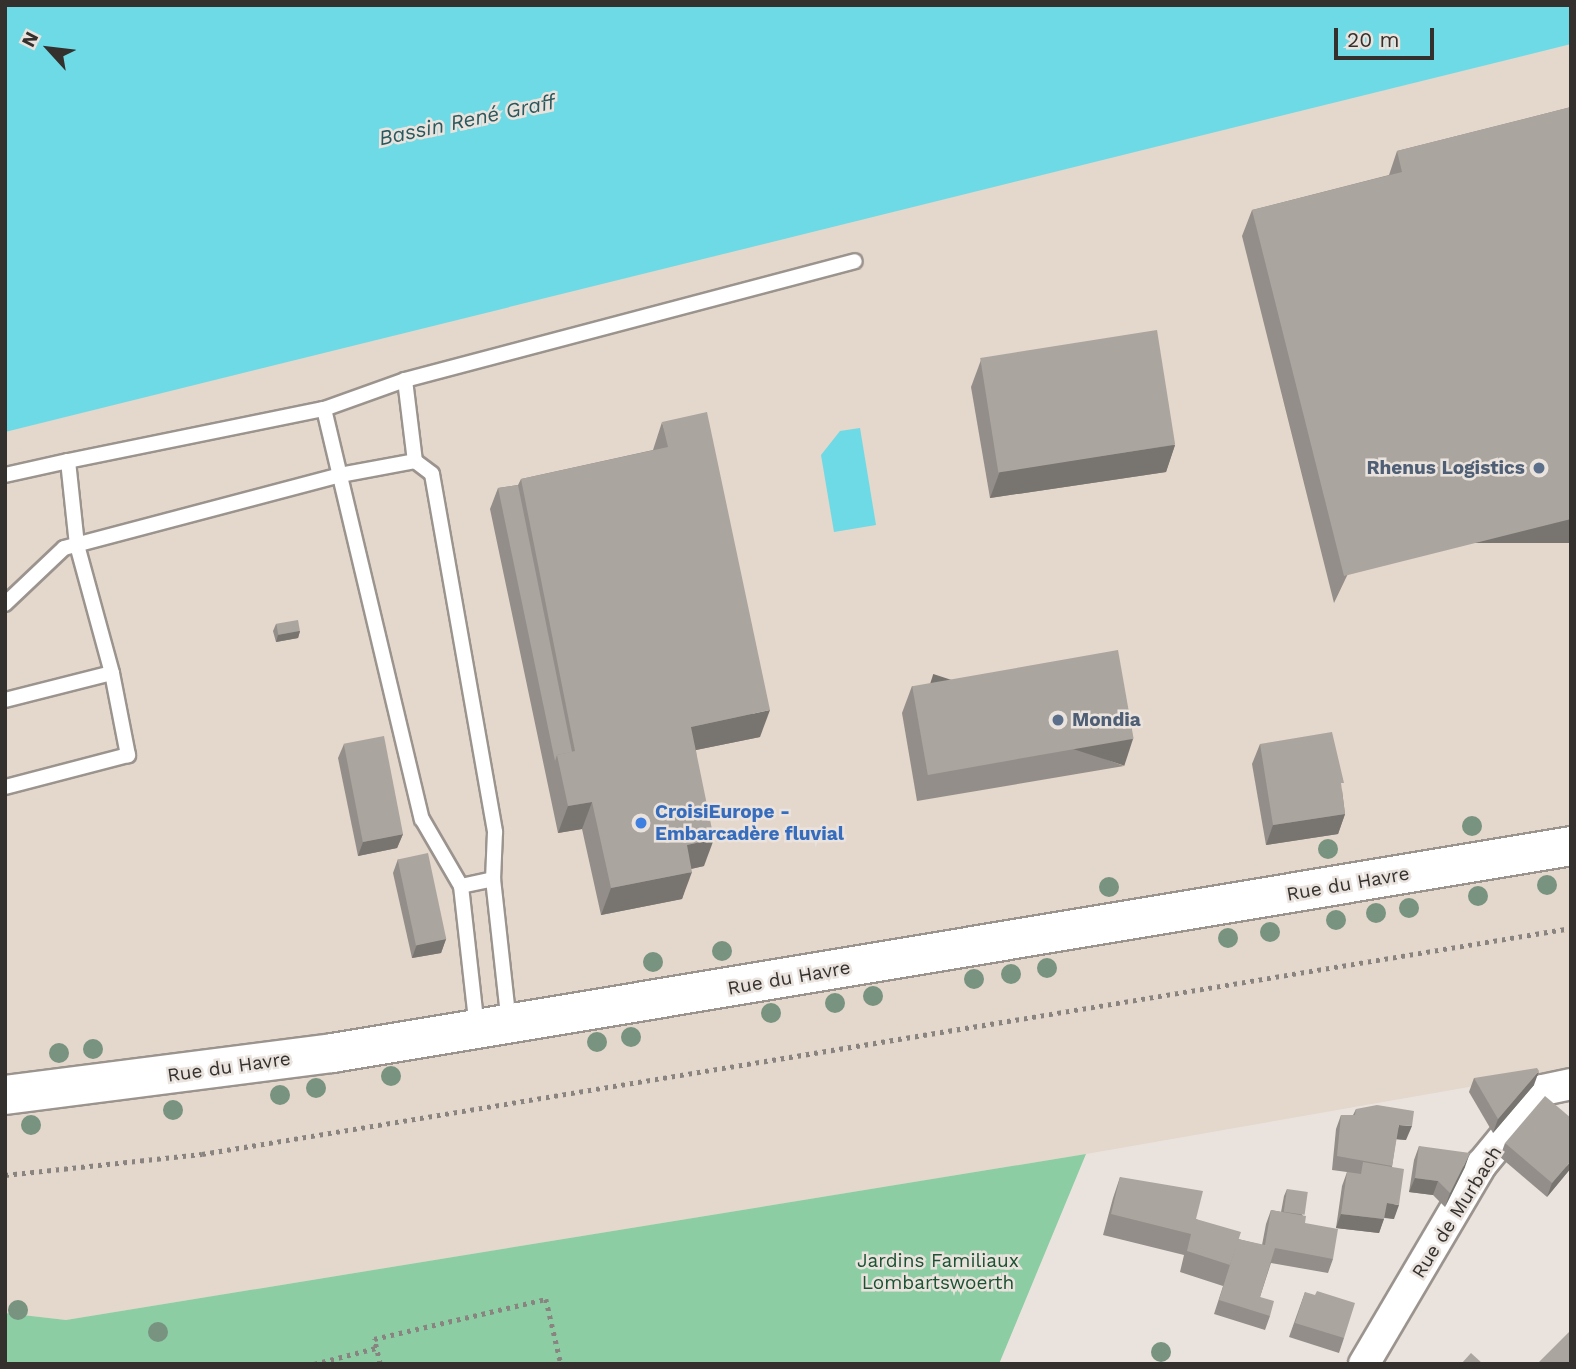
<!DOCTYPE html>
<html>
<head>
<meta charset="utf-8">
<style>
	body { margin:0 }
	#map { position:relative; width:1576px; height:1369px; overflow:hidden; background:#eae3dd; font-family:"Work Sans",sans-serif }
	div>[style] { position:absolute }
	.built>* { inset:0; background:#e4d7cb }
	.green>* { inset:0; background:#8ccda4 }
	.water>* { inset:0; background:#6edae6 }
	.path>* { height:4.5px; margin-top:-2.25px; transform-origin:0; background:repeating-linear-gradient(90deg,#898480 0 3.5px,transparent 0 8.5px) }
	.roads { filter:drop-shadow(2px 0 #9b948e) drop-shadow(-2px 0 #9b948e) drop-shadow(0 2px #9b948e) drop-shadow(0 -2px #9b948e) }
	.lane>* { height:14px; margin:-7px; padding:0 7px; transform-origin:7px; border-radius:7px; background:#fff }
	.street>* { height:30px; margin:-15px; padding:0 15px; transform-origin:15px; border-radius:15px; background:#fff }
	.secondary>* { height:38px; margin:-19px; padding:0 19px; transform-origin:19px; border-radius:19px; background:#fff }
	.trees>* { width:20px; height:20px; margin:-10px; border-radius:50%; background:#789380 }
	.wall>* { inset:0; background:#938e89 }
	.shaded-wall>* { inset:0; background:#78746f; transform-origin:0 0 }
	.building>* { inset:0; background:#aba59f; transform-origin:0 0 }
	.dots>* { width:19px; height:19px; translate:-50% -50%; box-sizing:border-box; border:4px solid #eae3dd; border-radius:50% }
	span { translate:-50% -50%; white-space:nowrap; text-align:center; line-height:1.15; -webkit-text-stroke:5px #eae3dd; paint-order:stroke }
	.service-label { font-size:19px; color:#4e5e75; font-weight:700 }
	.right { translate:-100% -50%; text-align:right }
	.left { translate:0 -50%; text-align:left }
	.shop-label { font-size:19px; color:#366cbe; font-weight:700 }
	.street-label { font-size:19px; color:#33302e }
	.park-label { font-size:19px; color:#1a5233 }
	.water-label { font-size:21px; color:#29595e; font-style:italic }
	.frame { position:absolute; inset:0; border:7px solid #33302e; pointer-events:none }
	.north { position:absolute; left:14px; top:14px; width:70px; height:70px; -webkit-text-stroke:5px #eae3dd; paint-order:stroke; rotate:297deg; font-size:19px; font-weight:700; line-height:28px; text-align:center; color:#33302e }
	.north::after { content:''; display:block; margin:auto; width:24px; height:32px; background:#33302e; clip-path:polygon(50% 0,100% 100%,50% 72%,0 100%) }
	.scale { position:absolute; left:1334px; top:28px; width:100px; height:32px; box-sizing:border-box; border:4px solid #33302e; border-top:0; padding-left:9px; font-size:21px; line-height:24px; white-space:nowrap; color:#33302e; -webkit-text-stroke:5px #eae3dd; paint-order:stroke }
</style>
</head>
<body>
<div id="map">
	<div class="built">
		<div style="clip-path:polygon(5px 5px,1571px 5px,1571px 1069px,1086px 1154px,66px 1320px,5px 1313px)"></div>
	</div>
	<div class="green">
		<div style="clip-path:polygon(1086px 1154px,999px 1364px,5px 1364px,5px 1313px,66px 1320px)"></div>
	</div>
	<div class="water">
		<div style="clip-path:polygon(5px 5px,1571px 5px,1571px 44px,5px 432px)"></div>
		<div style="clip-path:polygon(860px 428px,876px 525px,834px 532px,821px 455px,840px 431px)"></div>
	</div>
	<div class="path">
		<div style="left:5px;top:1175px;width:198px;rotate:-6.1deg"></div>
		<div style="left:202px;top:1154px;width:1388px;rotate:-9.37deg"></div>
		<div style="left:314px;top:1364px;width:64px;rotate:-14.5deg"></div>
		<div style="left:380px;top:1364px;width:26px;rotate:-103deg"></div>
		<div style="left:374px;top:1339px;width:177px;rotate:-13.1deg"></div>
		<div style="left:546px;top:1299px;width:67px;rotate:77deg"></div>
	</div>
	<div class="roads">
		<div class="lane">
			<div style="left:405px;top:380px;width:465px;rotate:-14.8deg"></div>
			<div style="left:324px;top:409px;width:86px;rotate:-19.7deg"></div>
			<div style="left:405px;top:380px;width:82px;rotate:83deg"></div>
			<div style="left:68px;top:461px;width:261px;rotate:-11.5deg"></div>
			<div style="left:324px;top:409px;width:422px;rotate:76.6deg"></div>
			<div style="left:422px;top:819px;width:78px;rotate:59.8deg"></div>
			<div style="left:461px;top:886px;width:143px;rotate:83.6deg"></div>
			<div style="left:5px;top:475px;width:65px;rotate:-12.5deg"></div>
			<div style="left:68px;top:461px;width:84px;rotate:83.9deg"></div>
			<div style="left:77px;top:545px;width:133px;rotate:74.7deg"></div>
			<div style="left:112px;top:673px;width:84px;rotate:79deg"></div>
			<div style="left:128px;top:755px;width:127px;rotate:165.4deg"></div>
			<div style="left:5px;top:604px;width:81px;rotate:-43.5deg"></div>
			<div style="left:64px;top:548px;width:285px;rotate:-14.8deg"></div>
			<div style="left:340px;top:475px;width:76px;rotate:-10.6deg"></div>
			<div style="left:415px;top:461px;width:21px;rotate:37deg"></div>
			<div style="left:432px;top:474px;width:364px;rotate:80deg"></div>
			<div style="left:495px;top:832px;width:47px;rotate:92.4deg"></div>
			<div style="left:493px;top:879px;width:145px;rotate:83.7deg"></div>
			<div style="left:5px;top:700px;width:110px;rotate:-14.2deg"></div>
			<div style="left:461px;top:886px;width:33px;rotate:-12deg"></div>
		</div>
		<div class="street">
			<div style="left:1364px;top:1364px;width:232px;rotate:-59.5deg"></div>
			<div style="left:1482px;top:1164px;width:96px;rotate:-50.5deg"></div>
			<div style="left:1543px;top:1090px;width:29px;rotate:-12deg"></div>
		</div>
		<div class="secondary">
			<div style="left:5px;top:1095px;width:331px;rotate:-7.3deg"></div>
			<div style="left:333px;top:1053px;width:1255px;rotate:-9.49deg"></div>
		</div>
	</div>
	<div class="trees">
		<div style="left:1472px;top:826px"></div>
		<div style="left:1328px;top:849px"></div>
		<div style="left:1547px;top:885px"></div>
		<div style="left:1109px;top:887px"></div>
		<div style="left:1478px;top:896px"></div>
		<div style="left:1409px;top:908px"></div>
		<div style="left:1376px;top:913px"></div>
		<div style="left:1336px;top:920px"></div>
		<div style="left:1270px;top:932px"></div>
		<div style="left:1228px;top:938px"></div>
		<div style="left:722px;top:951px"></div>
		<div style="left:653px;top:962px"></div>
		<div style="left:1047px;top:968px"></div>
		<div style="left:1011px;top:974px"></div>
		<div style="left:974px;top:979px"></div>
		<div style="left:873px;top:996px"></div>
		<div style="left:835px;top:1003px"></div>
		<div style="left:771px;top:1013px"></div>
		<div style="left:631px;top:1037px"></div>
		<div style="left:597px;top:1042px"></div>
		<div style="left:93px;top:1049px"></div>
		<div style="left:59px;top:1053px"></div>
		<div style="left:391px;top:1076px"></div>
		<div style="left:316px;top:1088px"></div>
		<div style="left:280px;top:1095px"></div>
		<div style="left:173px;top:1110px"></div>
		<div style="left:31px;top:1125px"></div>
		<div style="left:18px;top:1310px"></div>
		<div style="left:158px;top:1332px"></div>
		<div style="left:1161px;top:1352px"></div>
	</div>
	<div class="wall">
		<div style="clip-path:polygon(1571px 107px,1334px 603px,1242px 236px,1252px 210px,1389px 175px,1397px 151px)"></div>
		<div style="clip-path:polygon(981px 360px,1175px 445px,1166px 472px,990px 498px,971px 387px)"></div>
		<div style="clip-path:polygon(662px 422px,760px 737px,696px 750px,704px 866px,691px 869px,682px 899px,601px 915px,582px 829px,558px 833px,490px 509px,498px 488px,518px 485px,521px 479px,653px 450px)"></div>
		<div style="clip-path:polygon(276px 624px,300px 631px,298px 638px,276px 642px,273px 631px)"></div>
		<div style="clip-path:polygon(912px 686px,1124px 766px,917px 801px,902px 713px)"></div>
		<div style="clip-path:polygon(344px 744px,403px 834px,397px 848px,358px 856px,338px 758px)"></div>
		<div style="clip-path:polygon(1260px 744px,1342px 790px,1345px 814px,1338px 834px,1266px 845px,1252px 764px)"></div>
		<div style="clip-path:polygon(398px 859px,446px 939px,441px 953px,412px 958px,393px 873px)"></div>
		<div style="clip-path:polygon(1474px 1078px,1534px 1085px,1493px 1133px,1469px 1092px)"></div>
		<div style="clip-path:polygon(1356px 1109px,1406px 1140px,1396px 1139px,1392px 1167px,1394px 1219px,1384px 1218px,1379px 1233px,1336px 1228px,1342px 1186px,1347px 1172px,1332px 1170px,1336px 1129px,1341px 1115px,1353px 1115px)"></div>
		<div style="clip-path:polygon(1505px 1143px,1571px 1168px,1547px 1197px,1500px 1157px)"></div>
		<div style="clip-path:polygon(1419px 1146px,1465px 1167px,1445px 1207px,1433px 1195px,1409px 1192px,1414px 1160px)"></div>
		<div style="clip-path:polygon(1120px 1177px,1196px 1219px,1238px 1239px,1262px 1245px,1266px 1224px,1271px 1210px,1281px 1212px,1284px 1196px,1287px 1189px,1303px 1216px,1305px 1223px,1333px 1259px,1328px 1273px,1271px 1263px,1260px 1297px,1270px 1316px,1265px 1330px,1214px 1314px,1224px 1283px,1223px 1286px,1180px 1272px,1184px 1255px,1103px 1235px,1113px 1198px)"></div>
		<div style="clip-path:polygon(1305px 1292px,1344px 1338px,1339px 1353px,1289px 1337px)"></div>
	</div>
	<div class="shaded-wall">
		<div style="clip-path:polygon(1175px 445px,1166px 472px,990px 498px,1000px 471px)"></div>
		<div style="left:1571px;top:519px;width:24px;height:234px;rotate:90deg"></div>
		<div style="clip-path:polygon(300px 631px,298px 638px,276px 642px,278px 635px)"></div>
		<div style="clip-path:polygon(770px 710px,760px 737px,681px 753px,691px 727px)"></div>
		<div style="left:1133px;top:739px;width:28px;height:210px;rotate:108deg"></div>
		<div style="clip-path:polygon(592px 802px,582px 829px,558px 833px,568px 806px)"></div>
		<div style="clip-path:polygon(1345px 814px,1338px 834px,1266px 845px,1273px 825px)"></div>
		<div style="clip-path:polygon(403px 834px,397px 848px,358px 856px,363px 842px)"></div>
		<div style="clip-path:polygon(714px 839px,704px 866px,677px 872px,687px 845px)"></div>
		<div style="clip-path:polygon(692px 872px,682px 899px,601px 915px,611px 888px)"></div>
		<div style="clip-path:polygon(446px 939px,441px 953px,412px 958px,417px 944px)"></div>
		<div style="clip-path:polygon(1539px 1071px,1534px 1085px,1493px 1133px,1498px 1119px)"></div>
		<div style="clip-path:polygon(1399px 1125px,1412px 1126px,1406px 1140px,1394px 1139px)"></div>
		<div style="clip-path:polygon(1470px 1153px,1465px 1167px,1445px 1207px,1450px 1193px)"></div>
		<div style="clip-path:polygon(1571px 1161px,1571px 1168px,1547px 1197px,1552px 1183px)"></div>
		<div style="clip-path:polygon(1415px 1178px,1438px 1181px,1433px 1195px,1409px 1192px)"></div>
		<div style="clip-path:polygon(1387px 1203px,1399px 1205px,1394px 1219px,1381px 1217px)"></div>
		<div style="clip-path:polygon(1341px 1214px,1384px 1219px,1379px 1233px,1336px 1228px)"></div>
	</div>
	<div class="building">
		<div style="clip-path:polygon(1571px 107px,1571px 519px,1344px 576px,1252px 210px,1402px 172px,1397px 151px)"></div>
		<div style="left:1157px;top:330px;width:116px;height:179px;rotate:81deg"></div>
		<div style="clip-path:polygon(707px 412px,770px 710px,691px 727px,714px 839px,687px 845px,692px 872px,611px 888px,592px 802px,568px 806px,557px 755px,575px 751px,521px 479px,668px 447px,662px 422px)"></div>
		<div style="clip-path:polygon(518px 485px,572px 752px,557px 755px,555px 761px,498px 488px)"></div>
		<div style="left:298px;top:620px;width:11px;height:22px;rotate:80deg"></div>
		<div style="left:1118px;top:650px;width:90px;height:209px;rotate:80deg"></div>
		<div style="clip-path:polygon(1332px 732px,1344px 783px,1341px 783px,1345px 814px,1273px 825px,1260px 744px)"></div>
		<div style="left:384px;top:736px;width:100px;height:41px;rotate:79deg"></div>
		<div style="left:428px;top:853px;width:88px;height:31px;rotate:78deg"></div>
		<div style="clip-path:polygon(1537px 1068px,1539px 1071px,1498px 1119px,1474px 1078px)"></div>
		<div style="clip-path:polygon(1545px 1096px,1571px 1118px,1571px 1161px,1552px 1183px,1505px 1143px)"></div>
		<div style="clip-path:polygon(1377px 1105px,1414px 1111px,1412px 1126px,1399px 1125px,1392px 1166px,1337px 1156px,1341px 1115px,1355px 1115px,1356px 1109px)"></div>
		<div style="clip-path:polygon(1419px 1146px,1470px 1153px,1450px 1193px,1438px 1181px,1415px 1178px)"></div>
		<div style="clip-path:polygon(1363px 1162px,1404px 1169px,1399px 1205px,1387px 1203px,1384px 1219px,1341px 1214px,1347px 1172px,1361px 1174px)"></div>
		<div style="clip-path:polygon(1120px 1177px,1203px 1191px,1196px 1219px,1241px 1232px,1230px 1265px,1187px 1251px,1191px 1234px,1111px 1214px)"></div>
		<div style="left:1287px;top:1189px;width:21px;height:23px;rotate:8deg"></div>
		<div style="clip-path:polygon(1271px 1210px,1306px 1216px,1305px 1223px,1338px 1229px,1333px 1259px,1275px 1248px,1260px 1297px,1274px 1301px,1270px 1316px,1219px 1300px,1238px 1239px,1265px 1245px)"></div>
		<div style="clip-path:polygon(1317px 1291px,1355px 1303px,1344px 1338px,1295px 1323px,1305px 1292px,1315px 1295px)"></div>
		<div style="clip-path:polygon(1571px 1330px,1571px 1364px,1537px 1364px)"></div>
		<div style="clip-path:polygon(1471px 1353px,1483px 1364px,1461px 1364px)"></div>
	</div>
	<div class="dots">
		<div style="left:1539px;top:468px;background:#5c6f8a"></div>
		<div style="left:1058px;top:720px;background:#5c6f8a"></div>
		<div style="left:641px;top:823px;background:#3f7fe0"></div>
	</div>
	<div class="service-label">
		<span class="right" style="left:1525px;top:468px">Rhenus Logistics</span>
		<span class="left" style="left:1072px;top:720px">Mondia</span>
	</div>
	<div class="shop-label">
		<span class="left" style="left:655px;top:823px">CroisiEurope -<br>Embarcadère fluvial</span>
	</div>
	<div class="street-label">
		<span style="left:1348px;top:884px;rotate:-10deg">Rue du Havre</span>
		<span style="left:789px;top:978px;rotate:-10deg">Rue du Havre</span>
		<span style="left:229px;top:1067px;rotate:-8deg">Rue du Havre</span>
		<span style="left:1457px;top:1212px;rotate:-58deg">Rue de Murbach</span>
	</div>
	<div class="park-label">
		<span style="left:938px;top:1272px">Jardins Familiaux<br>Lombartswoerth</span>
	</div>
	<div class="water-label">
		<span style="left:467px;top:120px;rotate:-12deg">Bassin René Graff</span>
	</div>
	<div class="frame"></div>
	<div class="north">N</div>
	<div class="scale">20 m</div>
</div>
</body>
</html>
